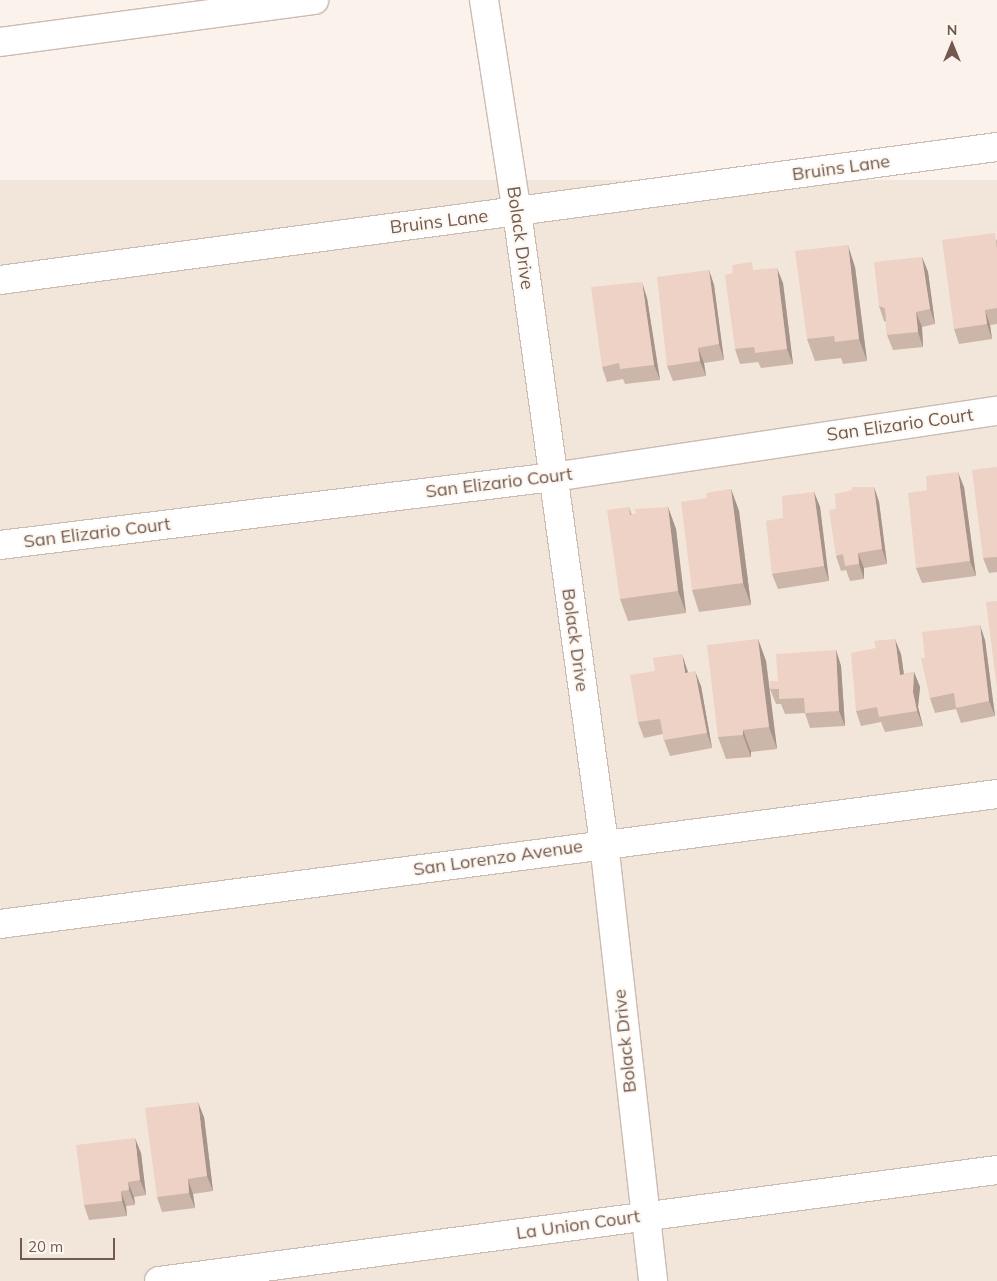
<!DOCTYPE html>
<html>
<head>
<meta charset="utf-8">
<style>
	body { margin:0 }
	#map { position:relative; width:997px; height:1281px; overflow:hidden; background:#fbf3eb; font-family:Mulish,sans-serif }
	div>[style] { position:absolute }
	.residential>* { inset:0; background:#f2e5da; transform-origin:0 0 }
	.roads { filter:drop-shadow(1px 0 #ccbbb2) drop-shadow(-1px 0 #ccbbb2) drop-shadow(0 1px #ccbbb2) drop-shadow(0 -1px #ccbbb2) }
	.street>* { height:28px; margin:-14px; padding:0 14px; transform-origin:14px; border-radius:14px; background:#fff }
	.wall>* { inset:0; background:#ccb5a9 }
	.shaded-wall>* { inset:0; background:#a6938a }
	.building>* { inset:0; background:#edd2c5 }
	span { translate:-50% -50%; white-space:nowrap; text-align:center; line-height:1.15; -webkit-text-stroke:4px #fdf7f1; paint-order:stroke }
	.street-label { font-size:18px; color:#735a50 }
	.north { position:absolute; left:927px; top:20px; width:50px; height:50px; -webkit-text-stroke:4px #fdf7f1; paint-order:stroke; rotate:0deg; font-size:14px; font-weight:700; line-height:20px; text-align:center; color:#735a50 }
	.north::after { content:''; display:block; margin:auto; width:18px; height:22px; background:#735a50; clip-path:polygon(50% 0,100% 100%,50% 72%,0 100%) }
	.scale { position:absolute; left:20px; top:1238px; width:95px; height:22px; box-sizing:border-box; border:2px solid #735a50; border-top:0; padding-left:6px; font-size:15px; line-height:18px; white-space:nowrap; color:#735a50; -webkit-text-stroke:4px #fdf7f1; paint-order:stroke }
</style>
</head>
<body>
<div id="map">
	<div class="residential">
		<div style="left:997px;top:180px;width:1101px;height:1002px;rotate:90deg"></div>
	</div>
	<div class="roads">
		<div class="street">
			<div style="left:484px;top:0;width:215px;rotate:81.2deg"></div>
			<div style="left:517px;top:212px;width:637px;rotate:82.15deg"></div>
			<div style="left:604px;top:843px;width:441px;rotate:83.6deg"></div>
			<div style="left:0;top:42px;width:317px;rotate:-7.6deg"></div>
			<div style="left:0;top:280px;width:1006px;rotate:-7.6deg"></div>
			<div style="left:0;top:545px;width:557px;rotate:-7.01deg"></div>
			<div style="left:553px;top:477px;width:449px;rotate:-8.5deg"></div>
			<div style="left:0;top:924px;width:1005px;rotate:-7.43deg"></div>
			<div style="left:159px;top:1281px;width:845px;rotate:-7.55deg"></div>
		</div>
	</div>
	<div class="wall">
		<div style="clip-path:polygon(997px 239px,997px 324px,990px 325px,992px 339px,959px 344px,954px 329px)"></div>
		<div style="clip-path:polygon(922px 257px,928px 272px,935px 324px,922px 327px,923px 347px,893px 350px,887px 335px,886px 322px,884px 321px,879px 306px)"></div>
		<div style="clip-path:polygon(855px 267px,867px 361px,843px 364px,841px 358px,815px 361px,807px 339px)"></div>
		<div style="clip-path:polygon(709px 270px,714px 285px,724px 360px,704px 363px,706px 376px,673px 381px,667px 366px)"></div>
		<div style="clip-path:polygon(755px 270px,783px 283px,793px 364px,761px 368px,758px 362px,740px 364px,735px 349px)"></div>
		<div style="clip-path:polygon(647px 298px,660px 380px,625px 384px,623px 379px,607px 382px,602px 367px)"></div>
		<div style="clip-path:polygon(997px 467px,997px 572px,989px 573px,983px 558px)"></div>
		<div style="clip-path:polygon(874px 487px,879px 502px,887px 564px,864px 568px,864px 579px,850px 581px,846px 570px,841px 571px,836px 556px,836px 509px)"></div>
		<div style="clip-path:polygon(964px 487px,976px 576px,922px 583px,916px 568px,927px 490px)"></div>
		<div style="clip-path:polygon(731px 489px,739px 511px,751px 605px,699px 612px,692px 590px,707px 498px)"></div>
		<div style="clip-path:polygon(814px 492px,820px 507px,829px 581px,778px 589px,772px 574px,783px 518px)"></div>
		<div style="clip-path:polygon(629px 507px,632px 515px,668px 507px,676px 529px,686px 613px,628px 621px,620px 599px)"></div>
		<div style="clip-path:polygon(758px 639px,766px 661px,777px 749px,751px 752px,751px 757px,726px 759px,718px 737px)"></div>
		<div style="clip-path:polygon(985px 640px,995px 716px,961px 723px,956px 709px,935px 713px,930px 698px,925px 658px)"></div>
		<div style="clip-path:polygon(836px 650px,841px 666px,845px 726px,810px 728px,805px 713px,785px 714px,781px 704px,776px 704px,770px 689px)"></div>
		<div style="clip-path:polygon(901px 654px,904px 674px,914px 672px,920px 687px,918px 707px,923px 726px,885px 732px,881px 722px,861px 726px,856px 711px)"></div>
		<div style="clip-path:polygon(687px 669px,688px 672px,701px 686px,712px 748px,670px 756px,664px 740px,663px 734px,644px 738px,638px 722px)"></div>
		<div style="clip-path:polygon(204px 1117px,213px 1191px,193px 1194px,195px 1208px,162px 1212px,157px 1197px)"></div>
		<div style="clip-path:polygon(141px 1153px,146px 1195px,134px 1197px,135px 1205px,126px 1206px,127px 1216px,89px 1220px,84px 1205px)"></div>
	</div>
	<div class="shaded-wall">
		<div style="clip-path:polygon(848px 245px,855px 267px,867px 361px,859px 339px)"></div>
		<div style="clip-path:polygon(922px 257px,928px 272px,935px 324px,930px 309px)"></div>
		<div style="clip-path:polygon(777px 268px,783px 283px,793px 364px,787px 349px)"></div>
		<div style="clip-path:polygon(709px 270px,714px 285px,724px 360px,719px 344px)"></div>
		<div style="clip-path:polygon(642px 282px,647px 298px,660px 380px,654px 365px)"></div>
		<div style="clip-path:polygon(985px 310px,990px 325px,992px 339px,987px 324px)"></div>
		<div style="clip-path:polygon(916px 312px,922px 327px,923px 347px,918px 332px)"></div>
		<div style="clip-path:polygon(698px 348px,704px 363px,706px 376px,700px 361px)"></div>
		<div style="clip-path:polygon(958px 472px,964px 487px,976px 576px,970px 561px)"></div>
		<div style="clip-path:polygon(874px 487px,879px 502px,887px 564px,882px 549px)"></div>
		<div style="clip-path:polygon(731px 489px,739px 511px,751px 605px,743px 583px)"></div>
		<div style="clip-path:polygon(814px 492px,820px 507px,829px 581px,824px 566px)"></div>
		<div style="clip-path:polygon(668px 507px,676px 529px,686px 613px,678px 591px)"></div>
		<div style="clip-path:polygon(858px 553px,864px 568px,864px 579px,859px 564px)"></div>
		<div style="clip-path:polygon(980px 625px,985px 640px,995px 716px,989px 701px)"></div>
		<div style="clip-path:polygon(758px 639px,766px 661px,777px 749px,769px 727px)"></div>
		<div style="clip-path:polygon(895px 639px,901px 654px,906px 690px,900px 675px)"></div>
		<div style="clip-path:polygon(836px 650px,841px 666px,845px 726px,839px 711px)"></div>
		<div style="clip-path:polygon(682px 654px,687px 669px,691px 688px,685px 673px)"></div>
		<div style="clip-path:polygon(695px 671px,701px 686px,712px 748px,707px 733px)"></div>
		<div style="clip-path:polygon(914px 672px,920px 687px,918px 707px,923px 726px,917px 711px,913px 692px)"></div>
		<div style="clip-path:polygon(743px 730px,751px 752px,751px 757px,743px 735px)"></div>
		<div style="clip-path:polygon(198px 1102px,204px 1117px,213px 1191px,207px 1176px)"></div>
		<div style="clip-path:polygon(135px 1138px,141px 1153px,146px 1195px,140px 1180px)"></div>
		<div style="clip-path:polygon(188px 1179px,193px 1194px,195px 1208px,189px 1193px)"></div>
		<div style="clip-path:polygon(128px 1182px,134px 1197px,135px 1205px,129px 1190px)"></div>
		<div style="clip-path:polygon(121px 1191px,126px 1206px,127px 1216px,122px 1201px)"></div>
	</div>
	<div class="building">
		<div style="clip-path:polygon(995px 233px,997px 249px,997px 308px,985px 310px,987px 324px,954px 329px,942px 240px)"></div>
		<div style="clip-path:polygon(848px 245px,859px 339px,835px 342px,834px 336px,807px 339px,795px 251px)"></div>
		<div style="clip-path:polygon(922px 257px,930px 309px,916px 312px,918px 332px,887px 335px,885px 308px,879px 306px,874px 262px)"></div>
		<div style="clip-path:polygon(752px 262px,753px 270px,777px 268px,787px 349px,755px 353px,754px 347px,735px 349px,725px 275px,733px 273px,732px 265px)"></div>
		<div style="clip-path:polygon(709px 270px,719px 344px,698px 348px,700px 361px,667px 366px,657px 277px)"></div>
		<div style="clip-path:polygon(642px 282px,654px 365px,620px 369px,619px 363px,602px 367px,591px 287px)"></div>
		<div style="clip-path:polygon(997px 467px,997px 557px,983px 558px,972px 470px)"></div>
		<div style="clip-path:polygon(958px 472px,970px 561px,916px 568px,908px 493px,927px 490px,926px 476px)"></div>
		<div style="clip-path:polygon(852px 487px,874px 487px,882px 549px,858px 553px,859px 564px,845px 566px,843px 554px,836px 556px,829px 510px,836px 509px,835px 494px,852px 490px)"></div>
		<div style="clip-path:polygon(731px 489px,743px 583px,692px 590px,681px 502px,707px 498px,706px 493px)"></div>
		<div style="clip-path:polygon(814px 492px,824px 566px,772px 574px,766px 521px,783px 518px,782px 496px)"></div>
		<div style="clip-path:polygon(629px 507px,630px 515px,636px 514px,635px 509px,668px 507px,678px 591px,620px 599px,607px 510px)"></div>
		<div style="clip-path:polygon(997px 601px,997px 688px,986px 602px)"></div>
		<div style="clip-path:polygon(980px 625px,989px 701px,956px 708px,954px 693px,930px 698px,921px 658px,925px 658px,922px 632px)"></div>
		<div style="clip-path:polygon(758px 639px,769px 727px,743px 730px,743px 735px,718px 737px,707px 645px)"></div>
		<div style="clip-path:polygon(895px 639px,900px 675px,914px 672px,913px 692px,917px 711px,879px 717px,877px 707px,856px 711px,851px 653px,876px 648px,874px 641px)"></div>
		<div style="clip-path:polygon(836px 650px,839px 711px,805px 713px,804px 698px,779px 699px,779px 689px,770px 689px,770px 681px,778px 681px,776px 654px)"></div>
		<div style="clip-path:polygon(682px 654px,685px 673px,695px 671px,707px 733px,664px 740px,660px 719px,638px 722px,630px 675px,655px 671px,653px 658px)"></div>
		<div style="clip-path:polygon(198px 1102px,207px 1176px,188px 1179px,189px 1193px,157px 1197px,145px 1108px)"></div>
		<div style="clip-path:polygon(135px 1138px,140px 1180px,128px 1182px,129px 1190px,121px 1191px,122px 1201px,84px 1205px,76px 1145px)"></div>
	</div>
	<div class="street-label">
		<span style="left:841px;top:168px;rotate:-8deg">Bruins Lane</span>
		<span style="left:439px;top:222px;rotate:-7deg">Bruins Lane</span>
		<span style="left:520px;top:238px;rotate:82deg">Bolack Drive</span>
		<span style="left:900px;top:425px;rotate:-8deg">San Elizario Court</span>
		<span style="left:499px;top:483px;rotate:-7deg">San Elizario Court</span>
		<span style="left:97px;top:533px;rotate:-7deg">San Elizario Court</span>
		<span style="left:575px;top:640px;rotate:82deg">Bolack Drive</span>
		<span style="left:498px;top:858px;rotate:-8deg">San Lorenzo Avenue</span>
		<span style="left:625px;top:1041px;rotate:-96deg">Bolack Drive</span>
		<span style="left:578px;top:1225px;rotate:-8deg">La Union Court</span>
	</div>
	<div class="north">N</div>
	<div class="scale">20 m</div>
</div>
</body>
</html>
